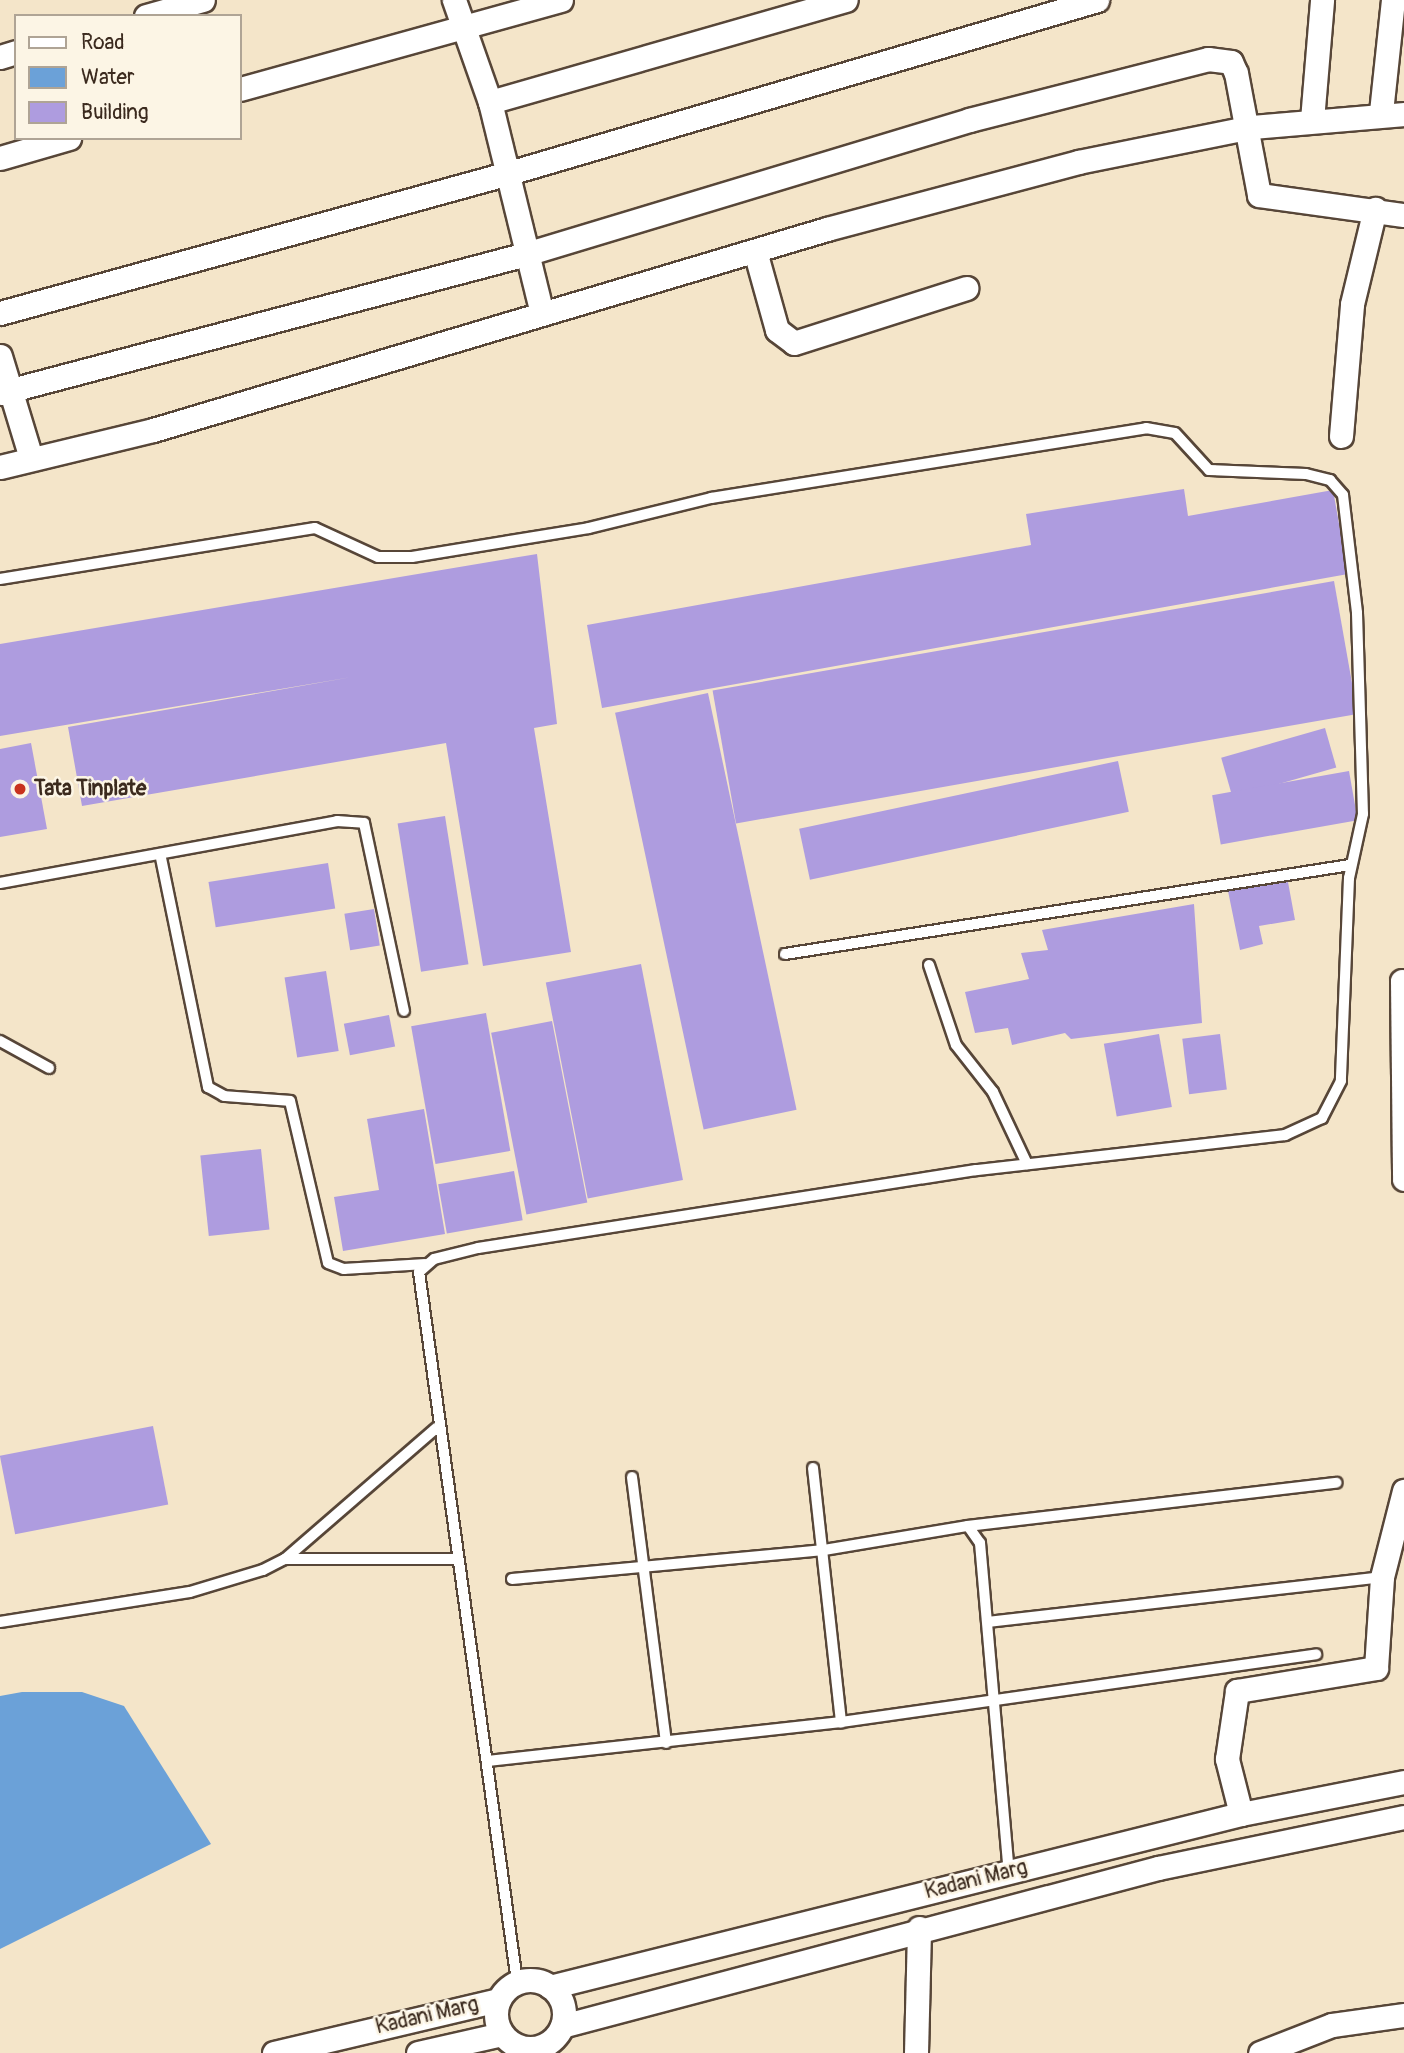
<!DOCTYPE html>
<html>
<head>
<meta charset="utf-8">
<style>
	body { margin:0 }
	#map { position:relative; width:1404px; height:2053px; overflow:hidden; background:#f4e5c9; font-family:Pangolin,sans-serif }
	div>[style] { position:absolute }
	.water>* { inset:0; background:#6ba1d8 }
	.building>* { inset:0; background:#ae9cdf; transform-origin:0 0 }
	.roads { filter:drop-shadow(2px 0 #574638) drop-shadow(-2px 0 #574638) drop-shadow(0 2px #574638) drop-shadow(0 -2px #574638) }
	.lane>* { height:10px; margin:-5px; padding:0 5px; transform-origin:5px; border-radius:5px; background:#fff }
	.street>* { height:23px; margin:-11.5px; padding:0 11.5px; transform-origin:11.5px; border-radius:11.5px; background:#fff }
	.street>.ring { margin:-11.5px; padding:0; box-sizing:content-box; background:none; border:23px solid #fff; border-radius:50% }
	.dots>* { width:19px; height:19px; translate:-50% -50%; box-sizing:border-box; border:4px solid #fcf5e5; border-radius:50% }
	span { translate:-50% -50%; white-space:nowrap; text-align:center; line-height:1.15; -webkit-text-stroke:5px #fcf5e5; paint-order:stroke }
	.poi-label { font-size:21px; color:#3b2a1e; font-weight:700 }
	.left { translate:0 -50%; text-align:left }
	.street-label { font-size:21px; color:#3b2a1e }
	.legend { position:absolute; left:14px; top:14px; width:228px; height:126px; box-sizing:border-box; background:#fcf5e5; border:2px solid #afa495; margin:0; padding:9px 12px; list-style:none; font-size:21px; color:#3b2a1e }
	.legend li { display:flex; align-items:center; gap:14px; height:35px }
	.legend b { width:35px; border:2px solid #afa495 }
</style>
</head>
<body>
<div id="map">
	<div class="water">
		<div style="clip-path:polygon(22px 1692px,82px 1692px,124px 1706px,211px 1844px,0 1949px,0 1696px)"></div>
	</div>
	<div class="building">
		<div style="clip-path:polygon(1184px 489px,1188px 516px,1333px 490px,1348px 574px,602px 708px,587px 625px,1031px 545px,1026px 514px)"></div>
		<div style="clip-path:polygon(537px 554px,557px 724px,534px 728px,571px 952px,483px 966px,446px 743px,82px 806px,68px 727px,352px 677px,0 736px,0 644px)"></div>
		<div style="left:1334px;top:581px;width:135px;height:631px;rotate:80deg"></div>
		<div style="left:708px;top:693px;width:426px;height:95px;rotate:78deg"></div>
		<div style="left:1325px;top:728px;width:41px;height:108px;rotate:74deg"></div>
		<div style="clip-path:polygon(31px 743px,47px 829px,0 837px,0 749px)"></div>
		<div style="left:1118px;top:761px;width:52px;height:326px;rotate:78deg"></div>
		<div style="left:1349px;top:771px;width:50px;height:139px;rotate:80deg"></div>
		<div style="left:445px;top:816px;width:150px;height:48px;rotate:81deg"></div>
		<div style="left:328px;top:863px;width:46px;height:121px;rotate:81deg"></div>
		<div style="clip-path:polygon(1288px 882px,1295px 920px,1259px 926px,1263px 944px,1240px 950px,1228px 891px)"></div>
		<div style="clip-path:polygon(1194px 904px,1202px 1023px,1071px 1039px,1065px 1033px,1012px 1045px,1008px 1028px,975px 1033px,965px 992px,1029px 979px,1021px 953px,1048px 950px,1042px 930px)"></div>
		<div style="left:374px;top:909px;width:37px;height:30px;rotate:81deg"></div>
		<div style="left:641px;top:964px;width:220px;height:97px;rotate:79deg"></div>
		<div style="left:326px;top:971px;width:81px;height:42px;rotate:81deg"></div>
		<div style="left:486px;top:1013px;width:140px;height:76px;rotate:80deg"></div>
		<div style="left:389px;top:1015px;width:32px;height:46px;rotate:79deg"></div>
		<div style="left:552px;top:1021px;width:185px;height:62px;rotate:79deg"></div>
		<div style="left:1159px;top:1034px;width:74px;height:56px;rotate:80deg"></div>
		<div style="left:1220px;top:1034px;width:56px;height:38px;rotate:83deg"></div>
		<div style="clip-path:polygon(424px 1109px,445px 1234px,343px 1251px,334px 1197px,379px 1190px,367px 1119px)"></div>
		<div style="left:261px;top:1149px;width:81px;height:61px;rotate:84deg"></div>
		<div style="left:514px;top:1171px;width:50px;height:77px;rotate:80deg"></div>
		<div style="left:153px;top:1426px;width:80px;height:156px;rotate:79deg"></div>
	</div>
	<div class="roads">
		<div class="lane">
			<div style="left:0;top:579px;width:319px;rotate:-9.2deg"></div>
			<div style="left:315px;top:528px;width:69px;rotate:24.7deg"></div>
			<div style="left:378px;top:557px;width:34px"></div>
			<div style="left:412px;top:557px;width:179px;rotate:-9.3deg"></div>
			<div style="left:589px;top:528px;width:126px;rotate:-13.8deg"></div>
			<div style="left:711px;top:498px;width:441px;rotate:-9.1deg"></div>
			<div style="left:1146px;top:428px;width:29px;rotate:10deg"></div>
			<div style="left:1175px;top:433px;width:50px;rotate:47.4deg"></div>
			<div style="left:1209px;top:470px;width:97px;rotate:2.4deg"></div>
			<div style="left:1306px;top:474px;width:25px;rotate:14deg"></div>
			<div style="left:1330px;top:480px;width:20px;rotate:49deg"></div>
			<div style="left:1343px;top:495px;width:119px;rotate:83.2deg"></div>
			<div style="left:1357px;top:613px;width:201px;rotate:88.3deg"></div>
			<div style="left:1363px;top:814px;width:66px;rotate:102.3deg"></div>
			<div style="left:1349px;top:878px;width:203px;rotate:92.3deg"></div>
			<div style="left:1341px;top:1081px;width:42px;rotate:117.2deg"></div>
			<div style="left:1322px;top:1118px;width:41px;rotate:155.3deg"></div>
			<div style="left:1285px;top:1135px;width:311px;rotate:173.5deg"></div>
			<div style="left:976px;top:1170px;width:504px;rotate:171.1deg"></div>
			<div style="left:478px;top:1248px;width:45px;rotate:166deg"></div>
			<div style="left:434px;top:1259px;width:20px;rotate:139deg"></div>
			<div style="left:419px;top:1272px;width:717px;rotate:82.14deg"></div>
			<div style="left:161px;top:858px;width:234px;rotate:78.4deg"></div>
			<div style="left:208px;top:1087px;width:18px;rotate:29deg"></div>
			<div style="left:224px;top:1096px;width:66px;rotate:4.3deg"></div>
			<div style="left:290px;top:1101px;width:166px;rotate:76.8deg"></div>
			<div style="left:328px;top:1263px;width:17px;rotate:21deg"></div>
			<div style="left:344px;top:1269px;width:81px;rotate:-3.5deg"></div>
			<div style="left:0;top:883px;width:343px;rotate:-10.4deg"></div>
			<div style="left:337px;top:821px;width:27px;rotate:4deg"></div>
			<div style="left:364px;top:823px;width:192px;rotate:78deg"></div>
			<div style="left:785px;top:954px;width:572px;rotate:-8.95deg"></div>
			<div style="left:929px;top:965px;width:84px;rotate:71.4deg"></div>
			<div style="left:956px;top:1045px;width:60px;rotate:51.8deg"></div>
			<div style="left:993px;top:1092px;width:80px;rotate:64.7deg"></div>
			<div style="left:0;top:1041px;width:56px;rotate:28.9deg"></div>
			<div style="left:813px;top:1468px;width:256px;rotate:83.7deg"></div>
			<div style="left:632px;top:1477px;width:268px;rotate:82.7deg"></div>
			<div style="left:968px;top:1526px;width:371px;rotate:-6.7deg"></div>
			<div style="left:285px;top:1559px;width:173px"></div>
			<div style="left:512px;top:1579px;width:313px;rotate:-5.3deg"></div>
			<div style="left:824px;top:1550px;width:146px;rotate:-9.5deg"></div>
			<div style="left:968px;top:1526px;width:21px;rotate:55deg"></div>
			<div style="left:980px;top:1543px;width:330px;rotate:85deg"></div>
			<div style="left:0;top:1622px;width:192px;rotate:-9deg"></div>
			<div style="left:190px;top:1592px;width:76px;rotate:-16.8deg"></div>
			<div style="left:263px;top:1570px;width:25px;rotate:-27deg"></div>
			<div style="left:285px;top:1559px;width:200px;rotate:-40.9deg"></div>
			<div style="left:988px;top:1622px;width:397px;rotate:-6.5deg"></div>
			<div style="left:488px;top:1761px;width:355px;rotate:-6.3deg"></div>
			<div style="left:841px;top:1722px;width:480px;rotate:-8.1deg"></div>
		</div>
		<div class="street">
			<div style="left:454px;top:0;width:108px;rotate:70.6deg"></div>
			<div style="left:490px;top:102px;width:218px;rotate:76.2deg"></div>
			<div style="left:146px;top:16px;width:59px;rotate:-15.7deg"></div>
			<div style="left:0;top:57px;width:17px;rotate:-17deg"></div>
			<div style="left:240px;top:89px;width:333px;rotate:-15.5deg"></div>
			<div style="left:490px;top:102px;width:370px;rotate:-16deg"></div>
			<div style="left:1381px;top:112px;width:113px;rotate:-83.9deg"></div>
			<div style="left:1312px;top:120px;width:120px;rotate:-85.2deg"></div>
			<div style="left:0;top:158px;width:72px;rotate:-16.2deg"></div>
			<div style="left:755px;top:251px;width:82px;rotate:74.4deg"></div>
			<div style="left:777px;top:330px;width:21px;rotate:37deg"></div>
			<div style="left:794px;top:343px;width:181px;rotate:-17.7deg"></div>
			<div style="left:0;top:313px;width:528px;rotate:-15.38deg"></div>
			<div style="left:509px;top:173px;width:613px;rotate:-16.39deg"></div>
			<div style="left:0;top:356px;width:107px;rotate:73.1deg"></div>
			<div style="left:0;top:393px;width:544px;rotate:-14.8deg"></div>
			<div style="left:526px;top:254px;width:463px;rotate:-16.8deg"></div>
			<div style="left:969px;top:120px;width:247px;rotate:-14.3deg"></div>
			<div style="left:1208px;top:59px;width:23px;rotate:7deg"></div>
			<div style="left:1231px;top:62px;width:12px;rotate:66deg"></div>
			<div style="left:1236px;top:73px;width:124px;rotate:79.3deg"></div>
			<div style="left:1259px;top:195px;width:146px;rotate:7.9deg"></div>
			<div style="left:1341px;top:436px;width:132px;rotate:-85.2deg"></div>
			<div style="left:1352px;top:304px;width:98px;rotate:-76.4deg"></div>
			<div style="left:0;top:467px;width:157px;rotate:-13.6deg"></div>
			<div style="left:153px;top:430px;width:703px;rotate:-16.61deg"></div>
			<div style="left:827px;top:229px;width:260px;rotate:-14.9deg"></div>
			<div style="left:1078px;top:162px;width:177px;rotate:-11.4deg"></div>
			<div style="left:1252px;top:127px;width:153px;rotate:-4.9deg"></div>
			<div style="left:1402px;top:981px;width:198px;rotate:89.4deg"></div>
			<div style="left:1241px;top:1814px;width:57px;rotate:-104.3deg"></div>
			<div style="left:1227px;top:1759px;width:69px;rotate:-81.6deg"></div>
			<div style="left:1237px;top:1691px;width:141px;rotate:-9.4deg"></div>
			<div style="left:1376px;top:1668px;width:91px;rotate:-86.2deg"></div>
			<div style="left:1382px;top:1577px;width:89px;rotate:-75.7deg"></div>
			<div class="ring" style="left:496px;top:1980px;width:45px;height:45px"></div>
			<div style="left:550px;top:1987px;width:712px;rotate:-14.06deg"></div>
			<div style="left:1241px;top:1814px;width:166px;rotate:-11.1deg"></div>
			<div style="left:562px;top:2026px;width:617px;rotate:-14.85deg"></div>
			<div style="left:1158px;top:1868px;width:251px;rotate:-11.7deg"></div>
			<div style="left:274px;top:2053px;width:231px;rotate:-13.3deg"></div>
			<div style="left:418px;top:2053px;width:86px;rotate:-12.7deg"></div>
			<div style="left:916px;top:2053px;width:125px;rotate:-88.6deg"></div>
			<div style="left:1260px;top:2053px;width:77px;rotate:-21.3deg"></div>
			<div style="left:1332px;top:2025px;width:73px;rotate:-7.9deg"></div>
		</div>
	</div>
	<div class="dots">
		<div style="left:20px;top:789px;background:#c8321e"></div>
	</div>
	<div class="poi-label">
		<span class="left" style="left:34px;top:789px">Tata Tinplate</span>
	</div>
	<div class="street-label">
		<span style="left:976px;top:1880px;rotate:-14deg">Kadani Marg</span>
		<span style="left:427px;top:2016px;rotate:-13deg">Kadani Marg</span>
	</div>
	<ul class="legend">
	<li><b style="height:9px;background:#fff"></b>Road</li>
	<li><b style="height:19px;background:#6ba1d8"></b>Water</li>
	<li><b style="height:19px;background:#ae9cdf"></b>Building</li>
	</ul>
</div>
</body>
</html>
